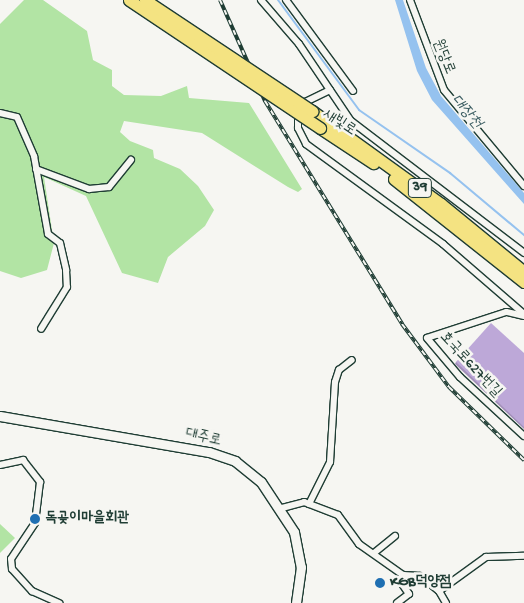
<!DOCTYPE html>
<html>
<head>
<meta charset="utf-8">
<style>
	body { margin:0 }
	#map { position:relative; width:524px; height:603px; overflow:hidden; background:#f6f6f2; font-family:"Gochi Hand","Poor Story",sans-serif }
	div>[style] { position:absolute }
	.green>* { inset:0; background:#b2e4a4 }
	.water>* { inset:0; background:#95c2ef }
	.stream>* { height:2px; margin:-1px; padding:0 1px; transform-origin:1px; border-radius:1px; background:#95c2ef }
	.roads { filter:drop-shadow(1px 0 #1f3d34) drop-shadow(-1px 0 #1f3d34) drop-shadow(0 1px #1f3d34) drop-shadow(0 -1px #1f3d34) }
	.street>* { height:6px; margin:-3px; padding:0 3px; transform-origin:3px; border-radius:3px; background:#f6f6f2 }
	.secondary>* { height:9px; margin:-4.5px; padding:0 4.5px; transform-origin:4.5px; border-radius:4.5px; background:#f6f6f2 }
	.highway>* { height:11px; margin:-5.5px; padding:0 5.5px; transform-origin:5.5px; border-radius:5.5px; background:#f4e382 }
	.rail>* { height:4px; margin-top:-2px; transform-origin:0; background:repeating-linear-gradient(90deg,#f6f6f2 0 5.5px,#1f3d34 0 11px); box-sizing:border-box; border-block:1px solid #1f3d34 }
	.bridges { filter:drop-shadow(1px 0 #1f3d34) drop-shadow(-1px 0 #1f3d34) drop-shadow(0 1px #1f3d34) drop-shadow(0 -1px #1f3d34) }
	.highway-bridge>* { height:11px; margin:-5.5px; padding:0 5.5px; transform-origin:5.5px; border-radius:5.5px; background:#f4e382 }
	.wall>* { inset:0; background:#a390ba }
	.building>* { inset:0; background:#bda8d8 }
	.dots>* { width:14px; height:14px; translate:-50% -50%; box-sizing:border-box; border:2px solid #f6f6f2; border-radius:50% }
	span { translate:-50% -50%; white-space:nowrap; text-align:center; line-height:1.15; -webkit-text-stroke:5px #f6f6f2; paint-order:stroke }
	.shield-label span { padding:1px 4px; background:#f6f6f2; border:1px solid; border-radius:4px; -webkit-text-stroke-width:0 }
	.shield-label { font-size:14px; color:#1f3d34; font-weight:700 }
	.street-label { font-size:15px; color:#1f3d34 }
	.poi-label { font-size:15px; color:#1f3d34; font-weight:700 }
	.left { translate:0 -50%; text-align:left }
	.water-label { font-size:16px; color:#3c5e63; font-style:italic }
</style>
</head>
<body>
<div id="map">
	<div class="green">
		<div style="clip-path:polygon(24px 0,43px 0,87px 31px,93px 60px,112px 70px,112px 86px,124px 95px,161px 96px,187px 86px,189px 98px,249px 103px,302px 189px,298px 192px,288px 187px,202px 133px,124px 121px,120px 132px,130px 141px,153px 150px,154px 158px,180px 169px,198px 186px,214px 210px,205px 226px,168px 257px,158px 283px,122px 273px,86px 196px,44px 177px,54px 243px,47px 270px,21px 278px,0 271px,0 24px)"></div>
		<div style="clip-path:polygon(0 524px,15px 538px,0 553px)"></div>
	</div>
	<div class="water">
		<div style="clip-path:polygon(395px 0,403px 0,426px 68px,441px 96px,524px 193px,524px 204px,432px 100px,417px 71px)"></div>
	</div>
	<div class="stream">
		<div style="left:278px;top:0;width:137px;rotate:53.6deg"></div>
		<div style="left:359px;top:110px;width:111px;rotate:34.7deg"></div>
		<div style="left:450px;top:173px;width:97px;rotate:40deg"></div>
	</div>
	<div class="roads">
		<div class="street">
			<div style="left:261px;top:0;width:58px;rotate:49.2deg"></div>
			<div style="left:299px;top:44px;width:93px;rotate:56deg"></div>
			<div style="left:351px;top:121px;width:218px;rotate:37.3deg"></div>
			<div style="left:286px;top:0;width:113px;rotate:53.6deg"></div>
			<div style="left:410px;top:0;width:96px;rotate:69.3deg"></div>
			<div style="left:444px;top:90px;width:125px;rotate:50.2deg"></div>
			<div style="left:330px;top:90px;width:28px;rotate:154deg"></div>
			<div style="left:305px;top:102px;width:14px;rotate:120deg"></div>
			<div style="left:298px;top:114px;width:14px;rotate:90deg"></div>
			<div style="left:298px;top:128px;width:18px;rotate:63deg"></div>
			<div style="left:306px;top:144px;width:170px;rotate:36.1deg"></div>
			<div style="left:443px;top:244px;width:107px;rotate:40.8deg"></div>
			<div style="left:0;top:113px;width:17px;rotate:13deg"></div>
			<div style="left:17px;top:117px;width:43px;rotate:66.4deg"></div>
			<div style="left:34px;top:156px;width:79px;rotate:79.8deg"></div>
			<div style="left:48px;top:234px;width:15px;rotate:37deg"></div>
			<div style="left:60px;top:243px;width:28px;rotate:77deg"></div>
			<div style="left:66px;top:270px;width:17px;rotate:87deg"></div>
			<div style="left:67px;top:287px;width:49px;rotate:121.8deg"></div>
			<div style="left:36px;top:169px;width:57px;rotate:20.7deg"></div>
			<div style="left:89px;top:189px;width:20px;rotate:-6deg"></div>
			<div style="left:109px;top:187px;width:35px;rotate:-51deg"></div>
			<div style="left:524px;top:316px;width:18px;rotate:-167deg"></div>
			<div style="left:506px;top:312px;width:83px;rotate:161.8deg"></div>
			<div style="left:427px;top:338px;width:51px;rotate:49.8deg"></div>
			<div style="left:460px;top:377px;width:87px;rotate:42.7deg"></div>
			<div style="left:0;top:465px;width:24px;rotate:-12deg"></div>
			<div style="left:23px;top:460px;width:28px;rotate:52deg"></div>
			<div style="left:40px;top:482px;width:41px;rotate:97deg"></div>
			<div style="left:35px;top:523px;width:43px;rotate:123.7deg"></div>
			<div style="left:11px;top:559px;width:10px;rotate:84deg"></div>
			<div style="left:12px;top:569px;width:30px;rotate:48deg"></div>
			<div style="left:32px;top:591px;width:30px;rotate:24deg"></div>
			<div style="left:309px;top:504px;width:47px;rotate:-63.4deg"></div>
			<div style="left:330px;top:462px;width:80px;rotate:-86.4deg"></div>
			<div style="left:335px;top:382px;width:13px;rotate:-72deg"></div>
			<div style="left:339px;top:370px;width:16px;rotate:-38deg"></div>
			<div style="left:282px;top:508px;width:23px;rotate:-15deg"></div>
			<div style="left:304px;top:502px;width:36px;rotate:21deg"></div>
			<div style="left:338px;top:515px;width:36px;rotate:54deg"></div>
			<div style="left:359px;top:544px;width:54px;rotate:35.2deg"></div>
			<div style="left:403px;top:575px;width:17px;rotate:3deg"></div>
			<div style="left:420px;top:576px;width:24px;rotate:38deg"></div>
			<div style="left:439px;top:591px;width:58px;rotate:-35.9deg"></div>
			<div style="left:486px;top:557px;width:38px;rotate:-2deg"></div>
			<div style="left:374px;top:553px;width:27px;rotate:-39deg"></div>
			<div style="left:439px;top:591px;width:14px;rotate:60deg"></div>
			<div style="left:397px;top:603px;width:15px;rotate:-37deg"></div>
			<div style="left:409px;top:594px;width:16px;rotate:-125deg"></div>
			<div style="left:400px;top:581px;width:7px;rotate:-63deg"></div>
		</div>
		<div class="secondary">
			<div style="left:0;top:416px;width:212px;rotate:9.8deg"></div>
			<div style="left:209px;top:452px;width:28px;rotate:19deg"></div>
			<div style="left:235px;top:461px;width:33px;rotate:39deg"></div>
			<div style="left:261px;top:482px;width:60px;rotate:56.6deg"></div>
			<div style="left:294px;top:532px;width:36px;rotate:79deg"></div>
			<div style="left:301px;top:567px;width:36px;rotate:98deg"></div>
		</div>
		<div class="highway">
			<div style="left:312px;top:111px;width:159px;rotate:35.8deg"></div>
			<div style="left:441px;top:204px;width:107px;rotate:39.3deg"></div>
			<div style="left:320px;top:128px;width:64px;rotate:33.4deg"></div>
			<div style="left:394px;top:179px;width:166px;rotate:38.4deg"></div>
		</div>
	</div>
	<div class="rail">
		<div style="left:220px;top:0;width:111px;rotate:66deg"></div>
		<div style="left:265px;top:101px;width:262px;rotate:58.4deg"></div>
		<div style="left:402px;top:324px;width:79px;rotate:53.3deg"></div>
		<div style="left:449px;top:387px;width:105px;rotate:44.2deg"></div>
	</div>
	<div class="bridges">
		<div class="highway-bridge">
			<div style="left:129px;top:0;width:230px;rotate:33.8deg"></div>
			<div style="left:145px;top:0;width:201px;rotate:33.6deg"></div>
		</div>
	</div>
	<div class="wall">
		<div style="clip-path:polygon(524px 353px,524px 429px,455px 364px,456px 362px)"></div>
	</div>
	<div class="building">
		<div style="clip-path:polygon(491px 323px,524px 353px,524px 427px,456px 362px)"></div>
	</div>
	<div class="dots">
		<div style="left:35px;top:519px;background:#1f6fb2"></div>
		<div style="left:380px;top:583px;background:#1f6fb2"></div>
	</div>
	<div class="shield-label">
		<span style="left:420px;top:188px">39</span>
	</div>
	<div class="street-label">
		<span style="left:443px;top:57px;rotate:68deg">원당로</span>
		<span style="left:339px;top:123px;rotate:33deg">새빛로</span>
		<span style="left:470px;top:365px;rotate:47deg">호국로627번길</span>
		<span style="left:203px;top:438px;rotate:13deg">대주로</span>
	</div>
	<div class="poi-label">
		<span class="left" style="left:45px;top:519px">독곶이마을회관</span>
		<span class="left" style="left:390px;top:583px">KGB덕양점</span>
	</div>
	<div class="water-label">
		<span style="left:465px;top:113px;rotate:49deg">대장천</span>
	</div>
</div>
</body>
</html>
